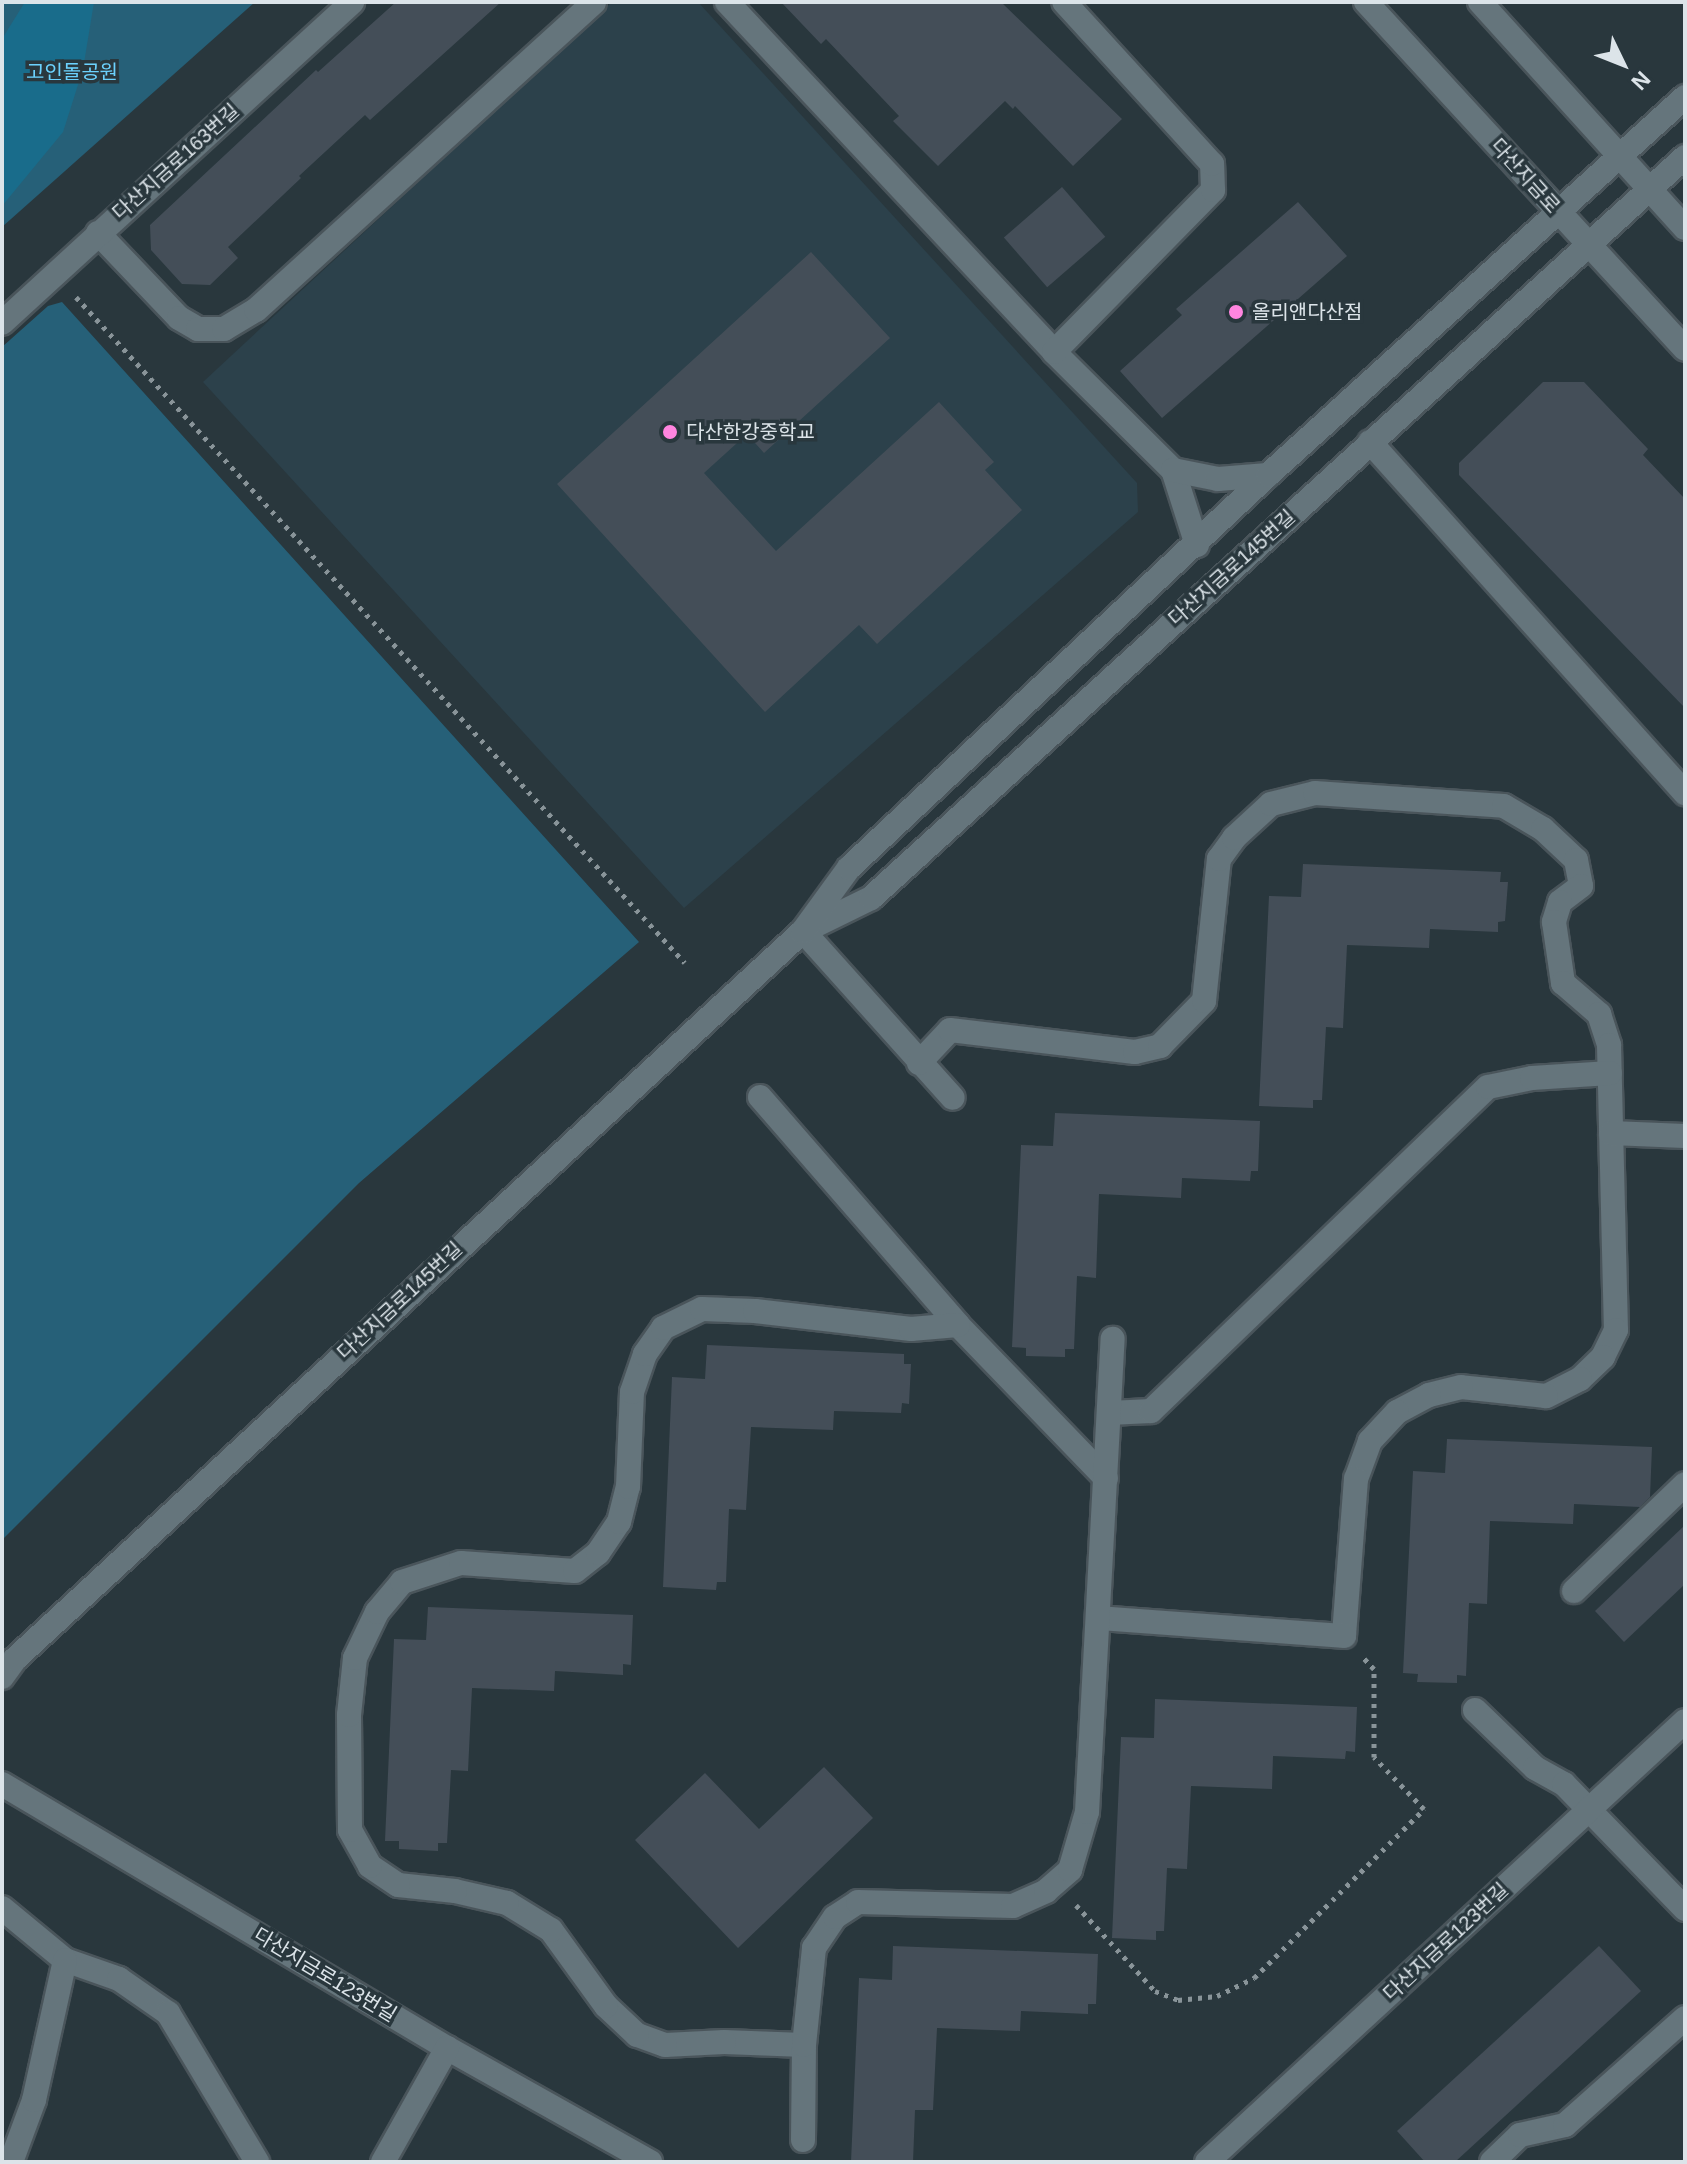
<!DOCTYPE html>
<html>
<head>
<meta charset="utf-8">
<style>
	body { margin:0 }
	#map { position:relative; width:1687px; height:2164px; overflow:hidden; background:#29373d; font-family:Helvetica,"Noto Sans KR",sans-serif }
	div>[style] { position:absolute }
	.built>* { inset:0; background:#2c414b }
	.green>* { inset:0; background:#266078 }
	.forest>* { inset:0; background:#196c8b }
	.building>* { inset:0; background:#444e58; transform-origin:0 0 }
	.path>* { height:5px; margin-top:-2.5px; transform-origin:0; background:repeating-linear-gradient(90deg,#899499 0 4px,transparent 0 10px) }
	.roads { filter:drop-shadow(2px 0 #4a555b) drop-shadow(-2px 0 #4a555b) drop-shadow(0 2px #4a555b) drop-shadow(0 -2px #4a555b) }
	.minor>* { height:24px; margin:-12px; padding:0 12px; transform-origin:12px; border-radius:12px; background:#65757c }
	.dots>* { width:22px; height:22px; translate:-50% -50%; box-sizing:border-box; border:4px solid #29373d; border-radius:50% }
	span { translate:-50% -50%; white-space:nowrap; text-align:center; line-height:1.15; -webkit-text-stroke:7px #29373d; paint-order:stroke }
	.park-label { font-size:20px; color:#6cd2fe }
	.street-label { font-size:20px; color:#dce4e9 }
	.poi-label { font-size:20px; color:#dce4e9 }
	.left { translate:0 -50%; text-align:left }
	.frame { position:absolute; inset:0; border:4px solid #dce4e9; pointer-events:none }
	.north { position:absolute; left:1583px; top:24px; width:80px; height:80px; -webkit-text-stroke:6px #29373d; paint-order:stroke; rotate:133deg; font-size:22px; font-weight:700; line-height:32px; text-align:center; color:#dce4e9 }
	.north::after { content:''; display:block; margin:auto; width:28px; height:36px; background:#dce4e9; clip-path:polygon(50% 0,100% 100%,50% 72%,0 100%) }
</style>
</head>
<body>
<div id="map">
	<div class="built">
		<div style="clip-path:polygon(612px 2px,698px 2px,1137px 483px,1138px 512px,684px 908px,203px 382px)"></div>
	</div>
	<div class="green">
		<div style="clip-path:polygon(2px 2px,255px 2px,2px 227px)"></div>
		<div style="clip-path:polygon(62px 302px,639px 942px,359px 1183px,2px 1540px,2px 347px,48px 306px)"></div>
	</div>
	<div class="forest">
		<div style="clip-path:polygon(25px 2px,94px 2px,83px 69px,63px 132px,2px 206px,2px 39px)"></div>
	</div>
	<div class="building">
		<div style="clip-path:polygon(396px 2px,501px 2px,370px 120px,365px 115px,299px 176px,301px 178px,228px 247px,238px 258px,210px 285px,182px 284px,151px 250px,150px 225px,316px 70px,318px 72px)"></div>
		<div style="clip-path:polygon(781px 2px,1001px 2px,1122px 119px,1073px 166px,1015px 106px,1013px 109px,1005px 101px,938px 166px,893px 121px,899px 116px,826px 39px,821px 44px)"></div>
		<div style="left:1062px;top:187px;width:66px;height:77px;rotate:49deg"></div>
		<div style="clip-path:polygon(1298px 202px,1347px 256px,1162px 418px,1120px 371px,1182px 315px,1176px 309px)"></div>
		<div style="clip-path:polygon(811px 252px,890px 338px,764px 453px,747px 434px,704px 473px,776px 551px,939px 402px,994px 462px,985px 470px,1022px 510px,877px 644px,859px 625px,765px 712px,557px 484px)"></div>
		<div style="clip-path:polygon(1543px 382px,1584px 382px,1648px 449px,1643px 455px,1685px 499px,1685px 708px,1459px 475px,1459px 463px)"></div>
		<div style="clip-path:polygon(1303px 864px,1501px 872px,1500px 882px,1508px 882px,1505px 921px,1498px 922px,1498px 932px,1430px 929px,1429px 948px,1347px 945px,1343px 1028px,1326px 1027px,1322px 1100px,1313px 1100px,1313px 1108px,1259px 1106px,1269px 896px,1301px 897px)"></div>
		<div style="clip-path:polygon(1055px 1113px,1260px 1121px,1258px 1171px,1251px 1171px,1250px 1181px,1182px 1178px,1181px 1198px,1099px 1194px,1096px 1278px,1077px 1276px,1074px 1349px,1065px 1349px,1065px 1357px,1026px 1356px,1026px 1348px,1012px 1347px,1021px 1145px,1053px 1146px)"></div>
		<div style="clip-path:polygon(707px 1345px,904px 1354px,904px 1364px,911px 1364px,909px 1404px,902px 1403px,901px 1413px,834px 1411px,833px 1430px,751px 1427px,746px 1510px,729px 1509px,726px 1582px,717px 1582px,716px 1590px,663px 1587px,672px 1377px,705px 1379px)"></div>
		<div style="clip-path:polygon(1447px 1439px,1652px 1447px,1650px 1497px,1640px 1507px,1574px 1504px,1573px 1524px,1490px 1521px,1487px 1604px,1469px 1603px,1466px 1676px,1457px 1675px,1457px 1683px,1417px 1682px,1418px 1674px,1403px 1673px,1413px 1471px,1445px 1473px)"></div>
		<div style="clip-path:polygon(1685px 1525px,1685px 1584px,1624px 1642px,1595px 1611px)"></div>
		<div style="clip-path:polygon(428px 1607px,633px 1615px,631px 1665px,623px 1664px,623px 1675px,555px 1671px,554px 1691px,472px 1688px,468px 1771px,451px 1770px,447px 1843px,438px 1843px,438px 1851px,399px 1849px,399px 1841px,385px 1841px,394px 1639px,426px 1640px)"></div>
		<div style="clip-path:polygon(1155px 1699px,1357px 1707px,1355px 1752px,1346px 1751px,1345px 1759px,1273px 1756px,1272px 1789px,1191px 1786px,1187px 1869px,1167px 1868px,1164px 1931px,1156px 1931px,1156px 1940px,1112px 1938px,1121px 1737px,1154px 1738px)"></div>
		<div style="clip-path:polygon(824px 1767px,873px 1818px,738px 1948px,635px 1840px,705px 1773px,759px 1829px)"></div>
		<div style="clip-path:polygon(893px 1946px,1098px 1954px,1096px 2004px,1088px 2004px,1088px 2014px,1021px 2011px,1020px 2031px,937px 2028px,933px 2110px,915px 2110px,913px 2162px,851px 2162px,859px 1978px,892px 1980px)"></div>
		<div style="clip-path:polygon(1599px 1946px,1641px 1991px,1455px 2162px,1425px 2162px,1397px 2131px)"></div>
	</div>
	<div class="path">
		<div style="left:76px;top:297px;width:902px;rotate:47.56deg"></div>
		<div style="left:1076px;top:1905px;width:117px;rotate:47.4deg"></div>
		<div style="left:1155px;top:1991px;width:25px;rotate:21deg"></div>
		<div style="left:1178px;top:2000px;width:39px;rotate:-6deg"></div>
		<div style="left:1217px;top:1996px;width:41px;rotate:-25.9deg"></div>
		<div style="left:1254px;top:1978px;width:240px;rotate:-44.8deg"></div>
		<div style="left:1424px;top:1809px;width:72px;rotate:-133.9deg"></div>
		<div style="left:1374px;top:1757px;width:88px;rotate:-90deg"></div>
		<div style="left:1374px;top:1669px;width:16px;rotate:-133deg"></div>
	</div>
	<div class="roads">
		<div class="minor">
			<div style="left:727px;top:2px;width:479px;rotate:46.9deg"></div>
			<div style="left:1054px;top:352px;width:168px;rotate:44.8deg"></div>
			<div style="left:1366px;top:2px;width:471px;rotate:47.4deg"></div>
			<div style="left:1480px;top:2px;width:305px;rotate:47.8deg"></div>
			<div style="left:98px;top:233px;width:117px;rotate:46.4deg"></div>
			<div style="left:179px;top:318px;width:22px;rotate:30deg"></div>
			<div style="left:198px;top:329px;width:26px"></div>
			<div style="left:224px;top:329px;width:37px;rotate:-31deg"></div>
			<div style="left:256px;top:310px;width:457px;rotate:-42.3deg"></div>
			<div style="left:2px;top:323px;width:475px;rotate:-42.5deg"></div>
			<div style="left:1054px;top:352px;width:227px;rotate:-45.5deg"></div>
			<div style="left:1213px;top:190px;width:26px;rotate:-92deg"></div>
			<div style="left:1212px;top:164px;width:219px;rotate:-132.4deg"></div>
			<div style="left:1370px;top:442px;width:472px;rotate:48.1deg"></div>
			<div style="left:1197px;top:545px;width:79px;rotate:-107.7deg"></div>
			<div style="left:1173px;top:470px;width:46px;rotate:11.3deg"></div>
			<div style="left:1218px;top:479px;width:50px;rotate:-4.6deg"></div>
			<div style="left:806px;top:930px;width:72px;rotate:-26.2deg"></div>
			<div style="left:871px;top:898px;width:1101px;rotate:-42.31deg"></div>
			<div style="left:803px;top:931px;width:224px;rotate:48.1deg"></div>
			<div style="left:919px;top:1063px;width:45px;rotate:-46.8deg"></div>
			<div style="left:950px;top:1030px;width:186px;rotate:6.8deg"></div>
			<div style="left:1135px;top:1052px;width:26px;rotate:-13deg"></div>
			<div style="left:1160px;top:1046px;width:63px;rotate:-45.6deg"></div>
			<div style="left:1204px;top:1001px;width:143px;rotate:-84deg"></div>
			<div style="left:1219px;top:859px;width:26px;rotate:-54deg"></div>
			<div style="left:1234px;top:838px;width:50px;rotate:-42.6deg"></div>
			<div style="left:1271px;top:804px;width:45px;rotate:-14deg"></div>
			<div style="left:1315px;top:793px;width:189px;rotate:3.9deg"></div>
			<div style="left:1504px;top:806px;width:45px;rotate:30.5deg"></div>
			<div style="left:1543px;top:829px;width:45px;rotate:43.2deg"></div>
			<div style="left:1576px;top:860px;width:26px;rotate:79deg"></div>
			<div style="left:1581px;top:886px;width:26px;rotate:143deg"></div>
			<div style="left:1560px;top:902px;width:21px;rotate:107deg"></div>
			<div style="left:1554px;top:922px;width:62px;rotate:81.6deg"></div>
			<div style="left:1563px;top:983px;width:48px;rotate:40.7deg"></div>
			<div style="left:1599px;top:1014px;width:33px;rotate:72deg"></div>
			<div style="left:1609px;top:1045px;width:285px;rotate:88.6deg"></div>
			<div style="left:1616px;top:1330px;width:30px;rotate:116deg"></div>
			<div style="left:1603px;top:1357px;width:32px;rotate:136deg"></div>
			<div style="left:1580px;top:1379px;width:38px;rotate:153deg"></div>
			<div style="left:1546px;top:1396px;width:85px;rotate:-174deg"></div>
			<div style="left:1461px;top:1387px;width:33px;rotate:166deg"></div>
			<div style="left:1429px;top:1395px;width:36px;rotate:152deg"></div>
			<div style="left:1397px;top:1412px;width:40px;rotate:133deg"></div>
			<div style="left:1370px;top:1441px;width:40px;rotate:110.2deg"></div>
			<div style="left:1356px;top:1479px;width:157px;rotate:94.4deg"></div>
			<div style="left:1344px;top:1636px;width:246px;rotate:-175.8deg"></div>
			<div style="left:760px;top:1097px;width:302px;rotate:49deg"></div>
			<div style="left:958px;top:1325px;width:213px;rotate:46deg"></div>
			<div style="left:1611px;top:1133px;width:74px;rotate:2.3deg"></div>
			<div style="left:1109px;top:1413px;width:42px;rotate:-2.7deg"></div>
			<div style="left:1151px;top:1411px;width:467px;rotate:-43.9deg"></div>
			<div style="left:1488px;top:1087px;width:45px;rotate:-11.6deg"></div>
			<div style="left:1532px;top:1078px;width:78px;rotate:-3.7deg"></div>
			<div style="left:1574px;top:1591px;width:154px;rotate:-43.9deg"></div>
			<div style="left:2px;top:1677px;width:22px;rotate:-54deg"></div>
			<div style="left:15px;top:1659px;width:1073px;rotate:-42.73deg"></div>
			<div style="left:803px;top:931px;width:78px;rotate:-53.9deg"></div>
			<div style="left:849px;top:868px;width:574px;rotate:-43.17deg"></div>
			<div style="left:1268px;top:475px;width:563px;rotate:-42.19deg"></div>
			<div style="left:1475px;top:1710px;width:83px;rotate:44deg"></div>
			<div style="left:1535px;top:1768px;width:33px;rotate:29deg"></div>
			<div style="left:1564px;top:1784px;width:174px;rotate:45.9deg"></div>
			<div style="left:2px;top:1784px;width:517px;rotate:30.68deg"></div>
			<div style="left:447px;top:2048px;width:233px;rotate:29.3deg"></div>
			<div style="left:2px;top:1908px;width:82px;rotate:39.5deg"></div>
			<div style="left:65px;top:1960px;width:57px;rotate:19.4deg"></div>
			<div style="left:119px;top:1979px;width:60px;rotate:34.8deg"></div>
			<div style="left:168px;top:2013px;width:174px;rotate:59.1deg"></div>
			<div style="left:804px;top:2045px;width:80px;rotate:-177.9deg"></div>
			<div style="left:724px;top:2042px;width:59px;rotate:177.1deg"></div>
			<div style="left:665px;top:2045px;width:30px;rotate:-160deg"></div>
			<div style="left:637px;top:2035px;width:42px;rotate:-136.9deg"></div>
			<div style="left:606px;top:2006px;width:94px;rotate:-125.9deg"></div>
			<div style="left:551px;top:1930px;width:52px;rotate:-148.5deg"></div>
			<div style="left:507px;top:1903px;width:53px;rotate:-167deg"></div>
			<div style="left:455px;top:1891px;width:57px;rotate:-174deg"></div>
			<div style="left:398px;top:1885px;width:34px;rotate:-146deg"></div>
			<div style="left:370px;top:1866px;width:41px;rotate:-119.1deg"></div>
			<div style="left:350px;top:1830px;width:115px;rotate:-90.5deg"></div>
			<div style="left:349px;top:1715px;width:57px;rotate:-84deg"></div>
			<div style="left:355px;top:1658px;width:51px;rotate:-64.4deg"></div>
			<div style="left:377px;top:1612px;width:39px;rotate:-50deg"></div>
			<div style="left:402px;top:1582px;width:62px;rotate:-17.9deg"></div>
			<div style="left:461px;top:1563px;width:114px;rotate:4deg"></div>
			<div style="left:575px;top:1571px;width:29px;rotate:-38deg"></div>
			<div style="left:598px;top:1553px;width:37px;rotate:-56deg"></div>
			<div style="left:619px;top:1522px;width:36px;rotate:-76deg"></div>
			<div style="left:628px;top:1487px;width:95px;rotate:-87.6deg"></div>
			<div style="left:632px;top:1392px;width:40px;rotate:-71.1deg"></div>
			<div style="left:645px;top:1354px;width:32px;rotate:-55deg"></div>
			<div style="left:663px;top:1328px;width:43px;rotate:-26deg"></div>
			<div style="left:702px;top:1309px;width:53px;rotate:2.2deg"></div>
			<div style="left:755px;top:1311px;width:157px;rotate:6.6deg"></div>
			<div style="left:911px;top:1329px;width:47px;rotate:-4.9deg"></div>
			<div style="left:803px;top:2140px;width:95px;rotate:-89.4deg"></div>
			<div style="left:804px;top:2045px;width:98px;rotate:-84.1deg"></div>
			<div style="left:814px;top:1948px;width:37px;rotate:-56deg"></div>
			<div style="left:835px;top:1917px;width:27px;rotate:-33deg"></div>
			<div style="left:858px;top:1902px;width:155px;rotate:1.5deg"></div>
			<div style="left:1013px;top:1906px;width:36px;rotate:-24deg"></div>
			<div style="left:1046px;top:1891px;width:32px;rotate:-41deg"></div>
			<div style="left:1070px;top:1870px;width:60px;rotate:-73.7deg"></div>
			<div style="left:1087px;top:1812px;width:474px;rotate:-86.9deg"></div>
			<div style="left:11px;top:2162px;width:66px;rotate:-69.6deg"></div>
			<div style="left:34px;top:2100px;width:143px;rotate:-77.5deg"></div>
			<div style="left:383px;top:2162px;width:131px;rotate:-60.7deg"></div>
			<div style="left:1207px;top:2162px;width:650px;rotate:-42.69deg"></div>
			<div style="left:1492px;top:2162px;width:39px;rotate:-44deg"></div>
			<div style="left:1520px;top:2135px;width:46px;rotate:-12.5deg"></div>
			<div style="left:1565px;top:2125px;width:161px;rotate:-41.7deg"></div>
		</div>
	</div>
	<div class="dots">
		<div style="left:1236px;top:312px;background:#ff85df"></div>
		<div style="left:670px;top:432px;background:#ff85df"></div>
	</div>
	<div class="park-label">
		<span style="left:72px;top:72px">고인돌공원</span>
	</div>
	<div class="street-label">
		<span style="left:176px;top:162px;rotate:-42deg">다산지금로163번길</span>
		<span style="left:1525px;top:176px;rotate:48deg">다산지금로</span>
		<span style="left:1232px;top:568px;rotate:-42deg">다산지금로145번길</span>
		<span style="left:400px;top:1301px;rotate:-43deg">다산지금로145번길</span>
		<span style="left:1446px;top:1942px;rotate:-43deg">다산지금로123번길</span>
		<span style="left:325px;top:1975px;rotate:31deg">다산지금로123번길</span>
	</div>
	<div class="poi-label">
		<span class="left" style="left:1252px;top:312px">올리앤다산점</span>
		<span class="left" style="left:686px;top:432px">다산한강중학교</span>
	</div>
	<div class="frame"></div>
	<div class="north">N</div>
</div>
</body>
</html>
